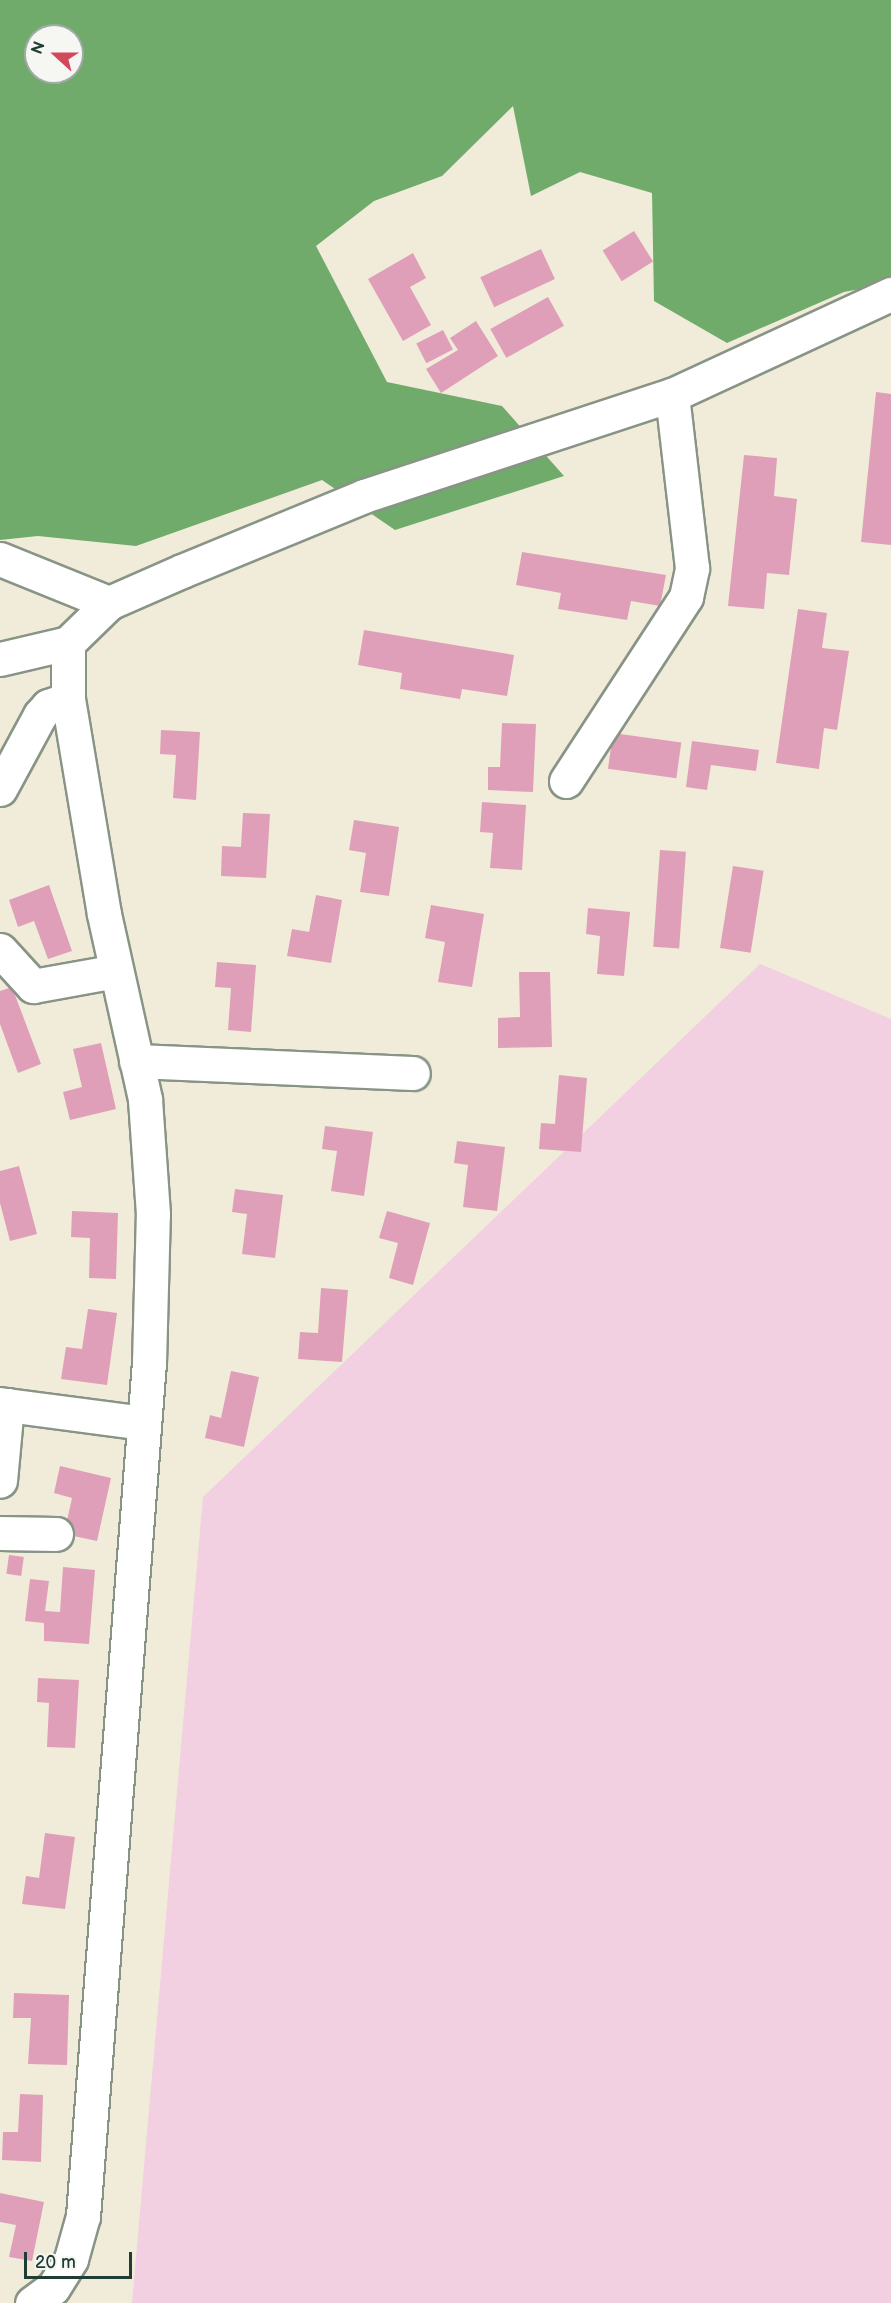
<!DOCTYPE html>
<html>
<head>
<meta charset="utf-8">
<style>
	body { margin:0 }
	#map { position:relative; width:891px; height:2303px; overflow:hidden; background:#f0ecd9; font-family:"Balsamiq Sans",sans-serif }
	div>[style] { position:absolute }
	.built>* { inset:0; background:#f2cfe1 }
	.forest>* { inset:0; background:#70ab6b }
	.building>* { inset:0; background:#e09fb9; transform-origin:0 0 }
	.roads { filter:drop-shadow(2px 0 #889486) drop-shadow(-2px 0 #889486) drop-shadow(0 2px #889486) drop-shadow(0 -2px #889486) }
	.street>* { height:33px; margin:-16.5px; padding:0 16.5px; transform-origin:16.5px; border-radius:16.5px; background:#fff }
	span { translate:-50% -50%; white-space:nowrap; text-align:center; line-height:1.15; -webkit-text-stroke:6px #f6f6f2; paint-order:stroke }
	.north { position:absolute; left:24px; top:24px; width:60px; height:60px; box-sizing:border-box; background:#f6f6f2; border:2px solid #a0aca6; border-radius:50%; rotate:291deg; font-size:16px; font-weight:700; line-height:24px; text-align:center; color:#1f3d34 }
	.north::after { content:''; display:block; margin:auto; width:21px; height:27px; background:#d1495b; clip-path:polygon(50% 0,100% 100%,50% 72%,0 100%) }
	.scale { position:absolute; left:24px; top:2252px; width:108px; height:27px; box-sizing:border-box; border:3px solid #1f3d34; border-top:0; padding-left:8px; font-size:18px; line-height:21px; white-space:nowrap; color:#1f3d34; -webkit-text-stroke:4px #f6f6f2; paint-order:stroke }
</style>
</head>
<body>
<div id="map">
	<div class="built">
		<div style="clip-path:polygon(760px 964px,891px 1019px,891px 2303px,132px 2303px,203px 1497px)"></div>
	</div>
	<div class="forest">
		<div style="clip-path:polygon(evenodd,0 0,891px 0,891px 283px,844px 292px,727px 343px,654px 301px,652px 193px,580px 172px,531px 196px,513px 106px,442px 176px,374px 201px,316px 246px,387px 382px,502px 406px,564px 476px,395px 530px,322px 480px,136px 546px,38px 536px,0 540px,0 0,36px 36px,72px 36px,72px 72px,36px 72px,36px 36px)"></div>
	</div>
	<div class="building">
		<div style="left:634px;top:231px;width:36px;height:37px;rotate:58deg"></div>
		<div style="left:541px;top:249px;width:33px;height:67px;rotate:65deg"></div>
		<div style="clip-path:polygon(413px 253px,426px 278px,410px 287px,431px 325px,403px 341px,368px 279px)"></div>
		<div style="left:548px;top:297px;width:33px;height:66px;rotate:61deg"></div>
		<div style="clip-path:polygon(476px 321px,498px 356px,441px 393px,426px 369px,458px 350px,450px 338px)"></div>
		<div style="left:443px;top:330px;width:22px;height:30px;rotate:63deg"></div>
		<div style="clip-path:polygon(876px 392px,891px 394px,891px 545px,861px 542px)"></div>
		<div style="clip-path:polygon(744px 455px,777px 458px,774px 496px,797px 499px,789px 575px,767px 573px,764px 609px,728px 606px)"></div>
		<div style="clip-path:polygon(522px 552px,666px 575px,660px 606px,631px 601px,627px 620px,558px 609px,561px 593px,516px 585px)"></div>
		<div style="clip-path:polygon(798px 609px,827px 613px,822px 648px,849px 651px,837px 730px,824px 728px,819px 769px,776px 763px)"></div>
		<div style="clip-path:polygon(364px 630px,514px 655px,507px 696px,462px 689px,460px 699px,400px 689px,402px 673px,358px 665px)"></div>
		<div style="clip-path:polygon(502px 723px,536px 724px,533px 792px,488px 790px,488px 767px,500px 767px)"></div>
		<div style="clip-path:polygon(161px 730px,200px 732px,196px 800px,173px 798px,176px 755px,160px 754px)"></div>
		<div style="left:613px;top:733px;width:69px;height:36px;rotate:8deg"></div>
		<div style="clip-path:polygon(692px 741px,759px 750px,756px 771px,711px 765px,707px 790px,686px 787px)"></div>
		<div style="clip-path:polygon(482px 802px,526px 805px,522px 870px,490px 868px,493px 833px,480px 832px)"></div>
		<div style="clip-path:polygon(243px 813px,270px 814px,266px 878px,221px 876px,222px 846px,241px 847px)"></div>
		<div style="clip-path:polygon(354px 820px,399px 827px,389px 896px,360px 892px,366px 853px,349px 850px)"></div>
		<div style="left:660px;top:850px;width:26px;height:97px;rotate:4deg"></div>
		<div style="left:733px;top:866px;width:31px;height:83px;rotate:9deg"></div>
		<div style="clip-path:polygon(49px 885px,72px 951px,48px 959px,34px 921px,18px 927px,9px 900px)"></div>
		<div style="clip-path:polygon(316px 895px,342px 900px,331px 963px,287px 956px,292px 929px,309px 932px)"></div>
		<div style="clip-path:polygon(431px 905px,484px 914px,472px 987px,438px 982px,445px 942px,425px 938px)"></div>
		<div style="clip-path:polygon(588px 908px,630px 912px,624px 976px,597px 974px,600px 936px,586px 934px)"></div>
		<div style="clip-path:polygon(217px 962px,256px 965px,251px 1032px,228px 1030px,231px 988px,215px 987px)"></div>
		<div style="clip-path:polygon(519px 972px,550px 972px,552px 1047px,498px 1048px,498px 1018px,520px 1017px)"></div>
		<div style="clip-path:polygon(12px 987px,41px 1064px,18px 1073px,0 1024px,0 991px)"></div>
		<div style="clip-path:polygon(101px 1043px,116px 1109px,70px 1120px,63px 1092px,82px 1087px,73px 1049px)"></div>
		<div style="clip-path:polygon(559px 1075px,587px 1078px,581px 1152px,539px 1149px,541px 1123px,555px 1124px)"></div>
		<div style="clip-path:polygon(325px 1126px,373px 1132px,364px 1196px,331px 1191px,337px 1151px,322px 1149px)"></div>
		<div style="clip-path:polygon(457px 1141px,505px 1147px,497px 1211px,463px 1207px,468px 1165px,454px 1163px)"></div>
		<div style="clip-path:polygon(19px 1166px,37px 1234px,10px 1241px,0 1203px,0 1171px)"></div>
		<div style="clip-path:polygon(235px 1189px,283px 1195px,275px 1258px,242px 1254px,247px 1214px,232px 1212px)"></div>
		<div style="clip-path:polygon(72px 1211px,118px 1213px,116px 1279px,89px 1278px,90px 1238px,71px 1237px)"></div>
		<div style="clip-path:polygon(387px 1211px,430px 1223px,413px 1285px,389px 1278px,398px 1243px,379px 1238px)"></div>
		<div style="clip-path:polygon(321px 1288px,348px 1290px,342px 1362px,298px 1359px,300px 1332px,318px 1333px)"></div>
		<div style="clip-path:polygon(88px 1309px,117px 1313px,107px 1385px,61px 1379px,66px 1347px,82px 1349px)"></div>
		<div style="clip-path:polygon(231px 1371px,259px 1377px,244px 1447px,205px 1438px,210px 1415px,221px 1418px)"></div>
		<div style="clip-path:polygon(60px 1466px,111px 1478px,97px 1541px,64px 1534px,72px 1498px,54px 1493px)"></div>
		<div style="left:9px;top:1555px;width:15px;height:19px;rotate:8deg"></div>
		<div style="clip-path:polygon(63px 1567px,95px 1570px,89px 1644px,44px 1641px,44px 1623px,25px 1621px,30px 1579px,49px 1581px,45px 1611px,60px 1612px)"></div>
		<div style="clip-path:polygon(38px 1678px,79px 1680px,75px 1748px,47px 1747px,49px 1703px,37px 1702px)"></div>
		<div style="clip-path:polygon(45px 1833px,75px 1837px,65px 1909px,22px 1904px,26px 1876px,39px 1878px)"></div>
		<div style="clip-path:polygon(14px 1993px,69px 1995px,67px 2065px,28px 2064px,31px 2018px,13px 2018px)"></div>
		<div style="clip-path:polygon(20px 2094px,43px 2095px,41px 2162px,2px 2160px,3px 2132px,18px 2132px)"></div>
		<div style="clip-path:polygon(0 2193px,44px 2202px,32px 2261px,9px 2257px,16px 2225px,0 2222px)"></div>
	</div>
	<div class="roads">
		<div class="street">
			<div style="left:0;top:559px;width:118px;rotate:22deg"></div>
			<div style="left:0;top:659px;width:70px;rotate:-13.2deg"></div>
			<div style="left:566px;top:781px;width:220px;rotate:-56.9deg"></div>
			<div style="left:686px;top:597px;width:30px;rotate:-78deg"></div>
			<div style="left:692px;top:568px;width:174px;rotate:-96.6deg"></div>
			<div style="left:0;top:789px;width:84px;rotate:-61.6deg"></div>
			<div style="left:40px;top:715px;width:12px;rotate:-48deg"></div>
			<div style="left:48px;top:706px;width:21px;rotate:-19deg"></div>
			<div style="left:0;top:950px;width:49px;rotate:47.5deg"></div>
			<div style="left:33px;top:986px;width:84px;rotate:-10.2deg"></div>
			<div style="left:136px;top:1061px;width:277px;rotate:2.5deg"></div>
			<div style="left:0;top:1404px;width:7px;rotate:8deg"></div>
			<div style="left:7px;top:1405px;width:76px;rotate:95.3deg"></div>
			<div style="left:7px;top:1405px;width:137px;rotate:7.5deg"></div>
			<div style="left:0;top:1533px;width:56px;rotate:1deg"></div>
			<div style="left:32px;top:2303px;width:26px;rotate:-36deg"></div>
			<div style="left:53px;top:2288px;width:34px;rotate:-58deg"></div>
			<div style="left:71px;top:2259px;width:45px;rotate:-74.4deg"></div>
			<div style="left:83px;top:2216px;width:856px;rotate:-85.58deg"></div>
			<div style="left:149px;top:1363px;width:149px;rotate:-88.5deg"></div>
			<div style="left:153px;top:1214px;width:115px;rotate:-94deg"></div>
			<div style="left:145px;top:1099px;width:189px;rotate:-102.5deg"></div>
			<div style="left:104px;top:914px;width:218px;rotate:-99.5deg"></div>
			<div style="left:68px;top:699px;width:56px;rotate:-90deg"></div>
			<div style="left:68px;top:643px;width:57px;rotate:-44.3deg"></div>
			<div style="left:109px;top:603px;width:80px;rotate:-23.7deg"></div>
			<div style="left:182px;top:571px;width:197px;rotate:-22.4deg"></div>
			<div style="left:364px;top:496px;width:324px;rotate:-18.2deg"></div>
			<div style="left:672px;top:395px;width:241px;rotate:-24.8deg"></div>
		</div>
	</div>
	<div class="north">N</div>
	<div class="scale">20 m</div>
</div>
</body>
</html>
